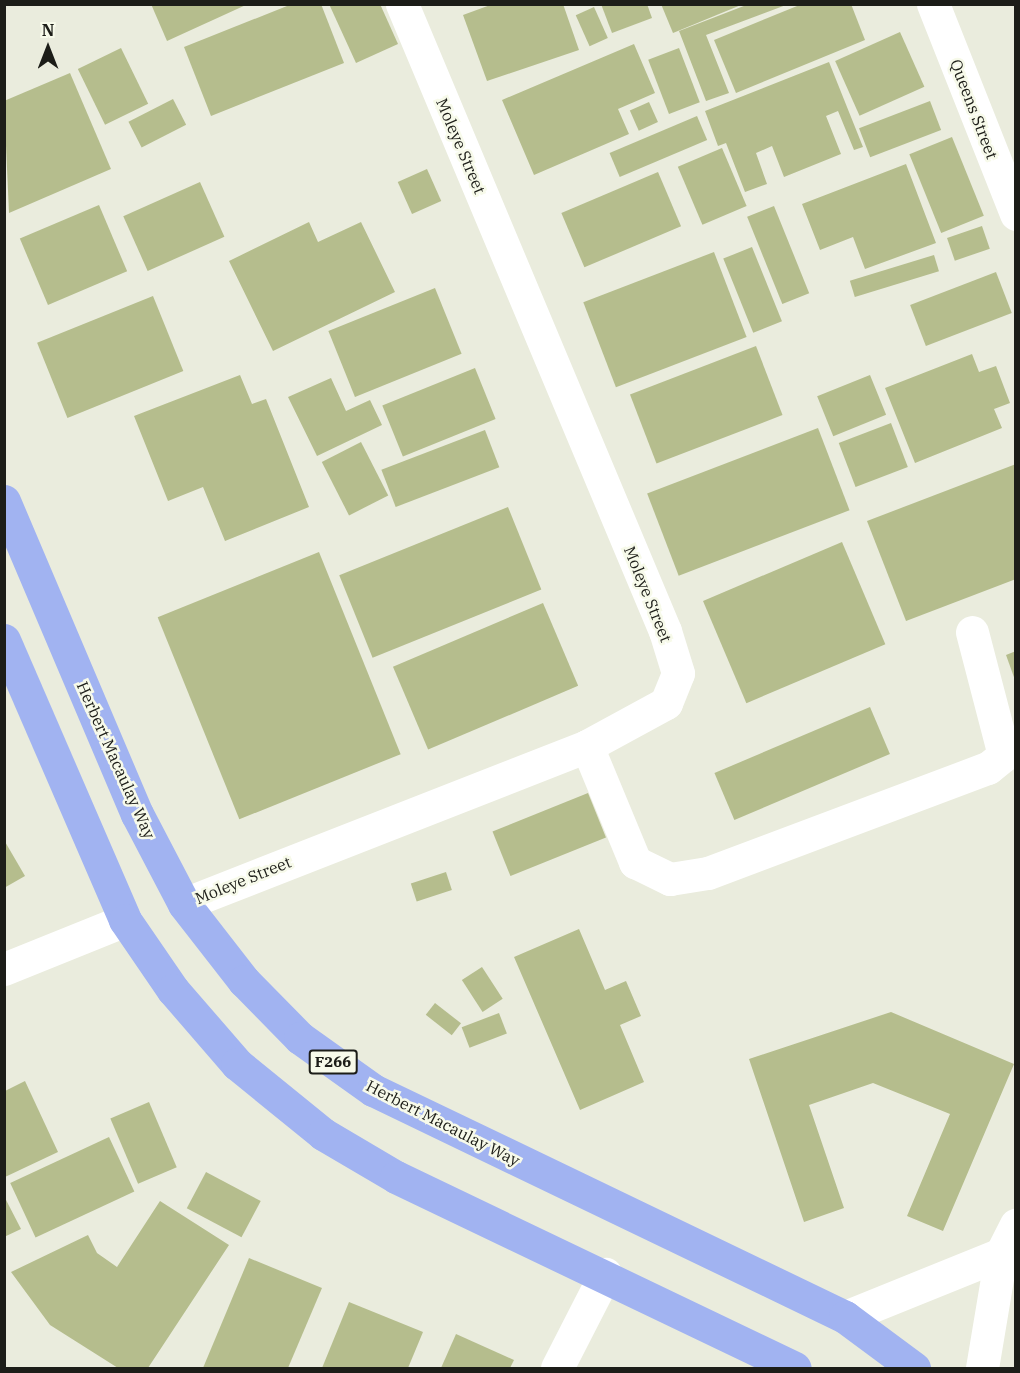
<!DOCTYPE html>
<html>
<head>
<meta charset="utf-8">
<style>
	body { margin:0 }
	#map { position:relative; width:1020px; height:1373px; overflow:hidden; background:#eaecdd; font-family:"IBM Plex Serif",serif }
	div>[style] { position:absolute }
	.building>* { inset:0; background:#b5bd8d; transform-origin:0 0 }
	.minor>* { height:33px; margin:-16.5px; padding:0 16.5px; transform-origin:16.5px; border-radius:16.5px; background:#fff }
	.highway>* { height:33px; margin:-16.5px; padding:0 16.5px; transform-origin:16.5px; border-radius:16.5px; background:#a1b3f1 }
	span { translate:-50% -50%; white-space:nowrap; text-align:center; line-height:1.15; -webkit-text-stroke:5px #f7faea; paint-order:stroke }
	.shield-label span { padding:2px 4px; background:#f7faea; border:2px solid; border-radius:4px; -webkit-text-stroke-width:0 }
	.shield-label { font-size:15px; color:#1c1d18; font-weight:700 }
	.street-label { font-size:16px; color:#1c1d18 }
	.frame { position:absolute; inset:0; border:6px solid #1c1d18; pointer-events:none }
	.north { position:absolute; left:18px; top:18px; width:60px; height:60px; -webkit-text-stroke:4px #f7faea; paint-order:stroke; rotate:0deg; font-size:16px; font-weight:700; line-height:24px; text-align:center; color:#1c1d18 }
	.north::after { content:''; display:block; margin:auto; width:21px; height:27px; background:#1c1d18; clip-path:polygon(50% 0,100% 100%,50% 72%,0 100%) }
</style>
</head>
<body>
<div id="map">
	<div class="building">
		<div style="clip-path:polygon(151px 4px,248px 4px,167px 41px)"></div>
		<div style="clip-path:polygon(292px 4px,321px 4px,344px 63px,211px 116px,184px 47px)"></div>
		<div style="clip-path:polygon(329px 4px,380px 4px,398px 44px,356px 63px)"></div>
		<div style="clip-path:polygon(493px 4px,563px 4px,579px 50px,487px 81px,463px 15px)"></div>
		<div style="clip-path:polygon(601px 4px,647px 4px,652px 18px,612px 33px)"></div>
		<div style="clip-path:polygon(661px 4px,741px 4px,741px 5px,673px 33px)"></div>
		<div style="clip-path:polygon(749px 4px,786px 5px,706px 35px,729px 93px,706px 101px,679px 31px)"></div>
		<div style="clip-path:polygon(802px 4px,851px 4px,865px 40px,736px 93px,714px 40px)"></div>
		<div style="left:594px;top:7px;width:34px;height:20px;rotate:66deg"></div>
		<div style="left:900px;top:32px;width:60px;height:71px;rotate:66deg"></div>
		<div style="clip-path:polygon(634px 44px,655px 93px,618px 109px,629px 134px,534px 175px,502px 100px)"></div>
		<div style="left:121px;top:48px;width:62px;height:48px;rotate:64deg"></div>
		<div style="left:679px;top:48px;width:58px;height:33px;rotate:69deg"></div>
		<div style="clip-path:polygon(829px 62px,863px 147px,854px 150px,838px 111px,826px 116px,841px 154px,784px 177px,772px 146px,756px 153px,767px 184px,745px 192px,726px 143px,718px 146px,705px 111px)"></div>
		<div style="clip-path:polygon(70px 73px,111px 169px,9px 213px,4px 101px)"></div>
		<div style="left:173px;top:99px;width:29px;height:50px;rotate:63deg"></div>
		<div style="left:930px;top:101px;width:31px;height:76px;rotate:69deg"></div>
		<div style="left:649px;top:102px;width:22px;height:21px;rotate:66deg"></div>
		<div style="left:697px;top:116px;width:26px;height:95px;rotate:67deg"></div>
		<div style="left:952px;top:137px;width:85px;height:46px;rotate:68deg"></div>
		<div style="left:722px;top:148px;width:63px;height:48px;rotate:67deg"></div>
		<div style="clip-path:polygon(906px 164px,936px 243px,865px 269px,853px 237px,820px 250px,802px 204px)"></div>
		<div style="left:427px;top:169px;width:35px;height:32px;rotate:66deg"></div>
		<div style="left:658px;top:172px;width:59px;height:105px;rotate:67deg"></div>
		<div style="left:200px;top:182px;width:60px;height:84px;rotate:66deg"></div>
		<div style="left:99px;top:205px;width:72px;height:86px;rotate:67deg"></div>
		<div style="left:774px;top:206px;width:94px;height:29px;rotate:68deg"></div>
		<div style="clip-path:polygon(309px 222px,318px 242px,361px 222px,395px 292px,273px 351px,229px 261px)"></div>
		<div style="left:982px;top:226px;width:24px;height:37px;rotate:71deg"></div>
		<div style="left:752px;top:247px;width:80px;height:31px;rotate:68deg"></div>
		<div style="left:714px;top:252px;width:91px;height:140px;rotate:69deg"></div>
		<div style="left:934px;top:255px;width:17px;height:88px;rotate:73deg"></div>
		<div style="left:996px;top:272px;width:44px;height:92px;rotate:69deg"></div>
		<div style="left:435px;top:288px;width:71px;height:115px;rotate:68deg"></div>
		<div style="left:153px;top:296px;width:81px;height:125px;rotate:68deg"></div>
		<div style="left:756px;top:346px;width:74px;height:135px;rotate:69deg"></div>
		<div style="clip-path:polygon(972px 354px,979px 372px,996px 366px,1010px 403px,994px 409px,1002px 428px,915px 463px,885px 388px)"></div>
		<div style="left:475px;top:368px;width:55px;height:100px;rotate:68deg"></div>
		<div style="clip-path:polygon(240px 375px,252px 404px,266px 399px,309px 507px,225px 541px,203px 487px,168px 501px,134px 416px)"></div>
		<div style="left:870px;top:375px;width:43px;height:57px;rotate:68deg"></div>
		<div style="clip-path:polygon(331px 378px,346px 411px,370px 400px,382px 425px,317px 456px,288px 397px)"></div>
		<div style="left:891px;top:423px;width:47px;height:56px;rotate:69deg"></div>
		<div style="left:818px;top:428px;width:88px;height:183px;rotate:69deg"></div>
		<div style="left:485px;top:430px;width:40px;height:111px;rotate:69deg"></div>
		<div style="left:361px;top:442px;width:60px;height:44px;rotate:63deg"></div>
		<div style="clip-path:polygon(1016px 464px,1016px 579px,906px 621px,867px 521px)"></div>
		<div style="left:508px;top:507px;width:89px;height:182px;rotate:68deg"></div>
		<div style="left:842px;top:542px;width:111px;height:151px;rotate:67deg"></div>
		<div style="left:319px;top:552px;width:218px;height:174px;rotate:68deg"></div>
		<div style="left:543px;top:603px;width:90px;height:163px;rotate:67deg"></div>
		<div style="clip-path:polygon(1016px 651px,1016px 680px,1015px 680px,1006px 655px)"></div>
		<div style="left:870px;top:707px;width:51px;height:169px;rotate:67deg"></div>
		<div style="left:588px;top:793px;width:48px;height:103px;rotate:68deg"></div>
		<div style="clip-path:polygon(4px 840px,25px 876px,4px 888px)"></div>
		<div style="left:446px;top:872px;width:19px;height:37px;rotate:72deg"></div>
		<div style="clip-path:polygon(579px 929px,605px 990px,626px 981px,641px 1016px,620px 1025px,644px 1082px,580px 1110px,514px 957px)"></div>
		<div style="left:482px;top:967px;width:38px;height:24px;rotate:57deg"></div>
		<div style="left:435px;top:1003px;width:33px;height:15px;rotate:38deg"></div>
		<div style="clip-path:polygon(891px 1012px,1014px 1064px,943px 1231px,907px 1216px,950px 1114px,873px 1083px,809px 1105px,844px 1208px,804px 1222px,749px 1059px)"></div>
		<div style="left:499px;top:1013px;width:22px;height:40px;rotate:69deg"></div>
		<div style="clip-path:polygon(25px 1081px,58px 1152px,5px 1177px,5px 1091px)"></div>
		<div style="left:149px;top:1102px;width:71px;height:42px;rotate:67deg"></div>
		<div style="left:109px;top:1137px;width:60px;height:109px;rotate:65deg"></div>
		<div style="left:206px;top:1172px;width:62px;height:41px;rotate:28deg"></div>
		<div style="clip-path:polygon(4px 1196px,21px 1229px,4px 1237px)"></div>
		<div style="clip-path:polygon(160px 1201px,229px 1245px,148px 1368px,118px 1368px,50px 1325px,11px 1272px,88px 1235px,97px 1253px,117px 1267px)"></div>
		<div style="clip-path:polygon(249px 1258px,322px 1288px,288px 1368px,203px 1368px)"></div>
		<div style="clip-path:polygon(349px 1302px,423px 1332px,408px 1368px,322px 1368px)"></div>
		<div style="clip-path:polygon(456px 1334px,514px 1360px,510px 1368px,441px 1368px)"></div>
	</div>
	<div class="minor">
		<div style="left:933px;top:4px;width:226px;rotate:68.4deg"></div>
		<div style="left:587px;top:746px;width:126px;rotate:67.5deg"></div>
		<div style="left:635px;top:862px;width:39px;rotate:26deg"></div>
		<div style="left:670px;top:879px;width:38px;rotate:-9deg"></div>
		<div style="left:708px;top:873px;width:299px;rotate:-20.6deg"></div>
		<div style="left:988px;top:768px;width:21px;rotate:-39deg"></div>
		<div style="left:1004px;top:755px;width:127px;rotate:-104.6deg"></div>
		<div style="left:184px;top:904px;width:433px;rotate:-21.4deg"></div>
		<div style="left:587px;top:746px;width:90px;rotate:-28.6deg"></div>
		<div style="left:666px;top:703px;width:32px;rotate:-68deg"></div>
		<div style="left:678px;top:673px;width:44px;rotate:-107.2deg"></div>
		<div style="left:665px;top:631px;width:680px;rotate:-112.76deg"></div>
		<div style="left:4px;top:969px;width:131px;rotate:-22deg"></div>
		<div style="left:845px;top:1317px;width:168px;rotate:-22deg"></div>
		<div style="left:557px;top:1368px;width:106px;rotate:-62.9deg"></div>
		<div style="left:982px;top:1368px;width:116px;rotate:-80.5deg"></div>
		<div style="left:1001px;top:1254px;width:33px;rotate:-63deg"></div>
	</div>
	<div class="highway">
		<div style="left:4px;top:501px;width:340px;rotate:67deg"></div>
		<div style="left:137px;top:814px;width:102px;rotate:62.4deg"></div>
		<div style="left:184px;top:904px;width:98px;rotate:52.1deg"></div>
		<div style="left:244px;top:981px;width:80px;rotate:45.5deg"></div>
		<div style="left:300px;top:1038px;width:90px;rotate:35.5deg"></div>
		<div style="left:373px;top:1090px;width:524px;rotate:25.68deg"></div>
		<div style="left:845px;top:1317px;width:86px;rotate:36.5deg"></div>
		<div style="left:4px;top:640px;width:305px;rotate:66.6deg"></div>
		<div style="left:125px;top:920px;width:85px;rotate:55.6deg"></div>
		<div style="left:173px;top:990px;width:98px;rotate:49.1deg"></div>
		<div style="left:237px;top:1064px;width:111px;rotate:39.1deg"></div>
		<div style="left:323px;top:1134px;width:85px;rotate:30.5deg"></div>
		<div style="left:396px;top:1177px;width:442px;rotate:25.6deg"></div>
	</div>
	<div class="shield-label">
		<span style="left:333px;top:1062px">F266</span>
	</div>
	<div class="street-label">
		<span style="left:974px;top:109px;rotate:69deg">Queens Street</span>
		<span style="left:461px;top:146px;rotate:67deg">Moleye Street</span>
		<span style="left:648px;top:594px;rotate:68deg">Moleye Street</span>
		<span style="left:116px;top:760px;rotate:66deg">Herbert Macaulay Way</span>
		<span style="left:243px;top:880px;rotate:-22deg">Moleye Street</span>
		<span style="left:443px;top:1123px;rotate:27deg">Herbert Macaulay Way</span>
	</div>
	<div class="frame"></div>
	<div class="north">N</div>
</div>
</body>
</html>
